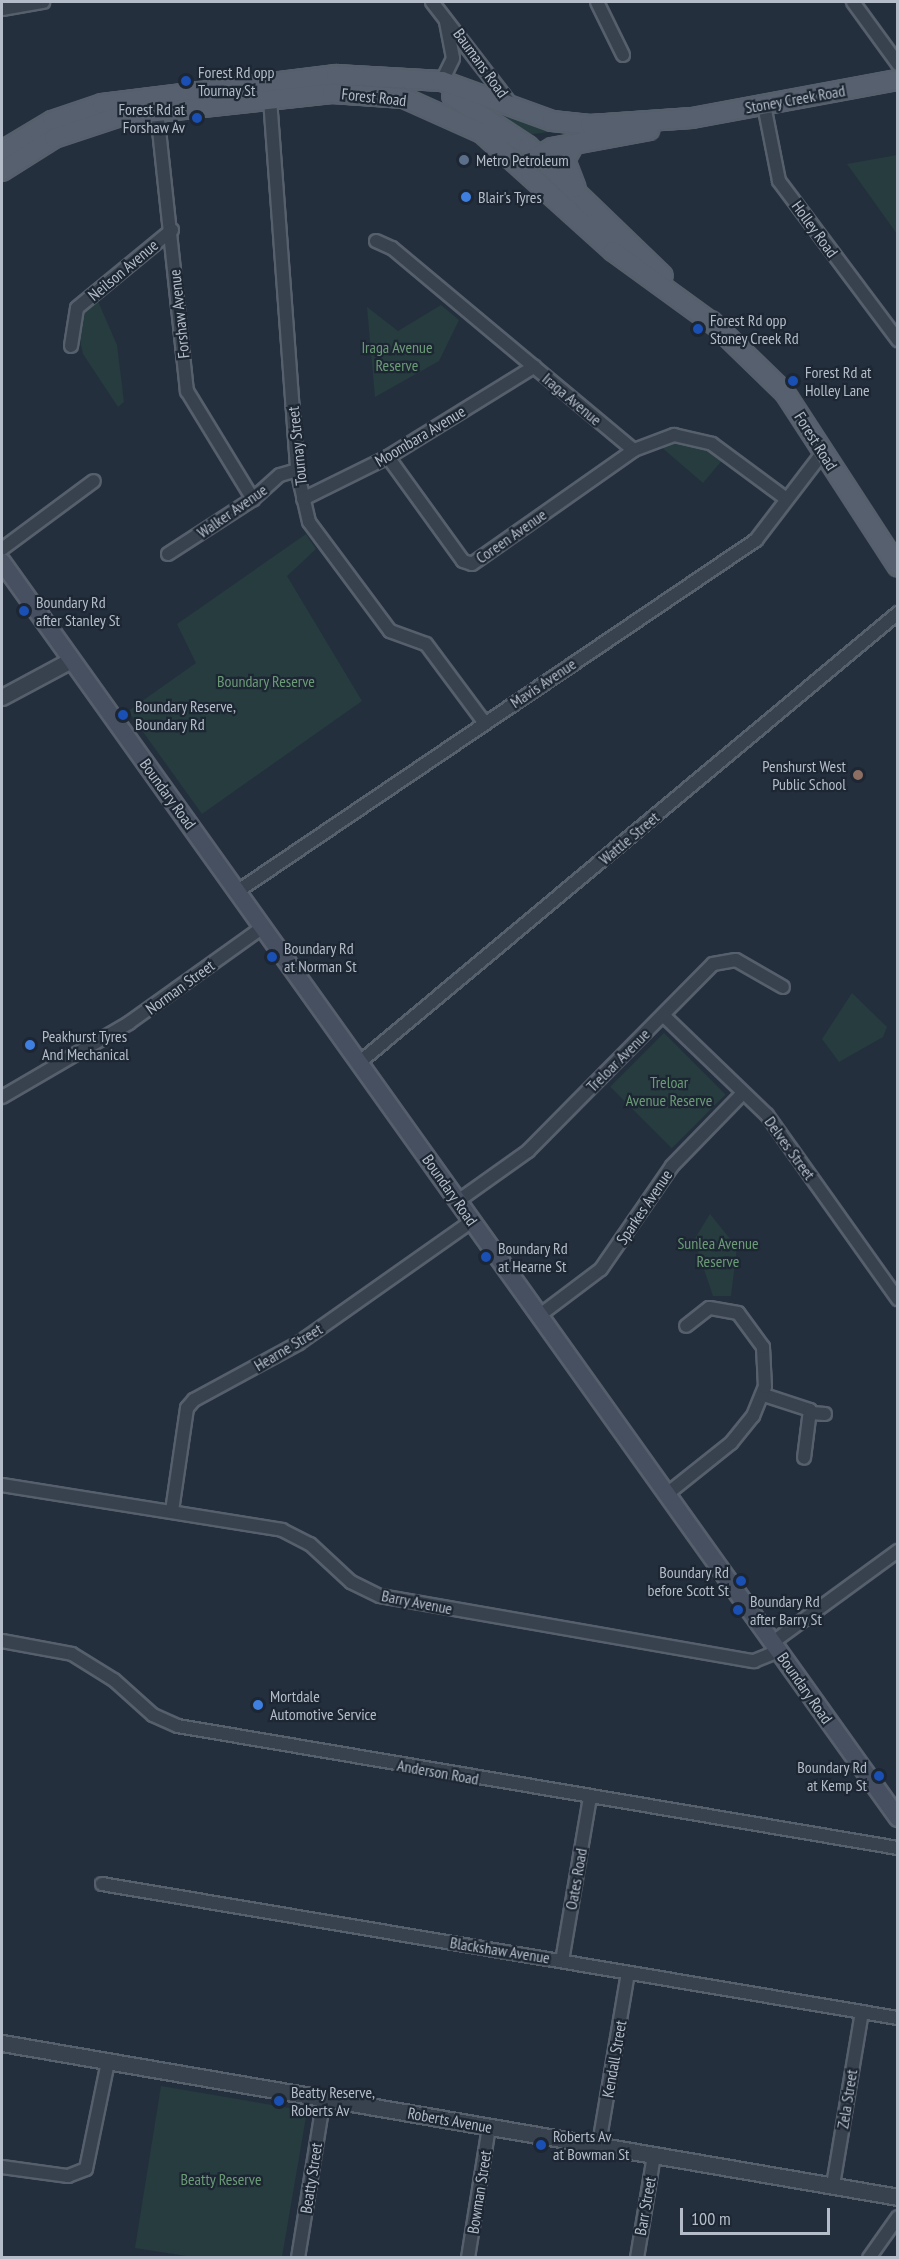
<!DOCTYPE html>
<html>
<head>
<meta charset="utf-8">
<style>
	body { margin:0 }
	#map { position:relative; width:899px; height:2259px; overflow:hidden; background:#242f3e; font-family:"PT Sans Narrow",sans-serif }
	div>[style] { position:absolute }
	.green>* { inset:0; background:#263c3f; transform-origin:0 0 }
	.roads { filter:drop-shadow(2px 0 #565f6c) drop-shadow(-2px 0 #565f6c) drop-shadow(0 2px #565f6c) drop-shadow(0 -2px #565f6c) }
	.minor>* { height:12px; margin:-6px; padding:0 6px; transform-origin:6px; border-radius:6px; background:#38414e }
	.tertiary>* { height:15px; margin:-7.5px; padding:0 7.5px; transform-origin:7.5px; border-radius:7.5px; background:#38414e }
	.secondary>* { height:16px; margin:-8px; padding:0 8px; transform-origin:8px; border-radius:8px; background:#465061 }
	.primary>* { height:18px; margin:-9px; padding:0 9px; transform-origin:9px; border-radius:9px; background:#56606e }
	.dots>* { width:16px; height:16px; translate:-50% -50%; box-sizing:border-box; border:3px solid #1d2633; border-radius:50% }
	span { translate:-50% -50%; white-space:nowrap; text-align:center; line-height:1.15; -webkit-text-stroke:4.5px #1d2633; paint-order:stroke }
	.street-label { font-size:16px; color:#b4bcc9 }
	.poi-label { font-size:16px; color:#b4bcc9 }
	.left { translate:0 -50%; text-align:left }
	.right { translate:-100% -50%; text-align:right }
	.park-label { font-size:16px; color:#6b9a76 }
	.frame { position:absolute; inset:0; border:3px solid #b4bcc9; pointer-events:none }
	.scale { position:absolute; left:680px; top:2208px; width:150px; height:27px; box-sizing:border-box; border:3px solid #b4bcc9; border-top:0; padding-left:8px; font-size:18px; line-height:21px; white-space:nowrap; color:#b4bcc9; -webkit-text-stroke:4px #1d2633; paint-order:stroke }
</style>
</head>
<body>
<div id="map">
	<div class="green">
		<div style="clip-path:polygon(491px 106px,565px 130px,525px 135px)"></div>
		<div style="clip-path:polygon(897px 155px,898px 155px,897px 234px,847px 164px)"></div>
		<div style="clip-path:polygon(97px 299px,117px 345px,124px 402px,118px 407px,83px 354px,77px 327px,80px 312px)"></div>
		<div style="clip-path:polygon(441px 305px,459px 320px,439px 361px,375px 397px,367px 307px,398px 331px)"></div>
		<div style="clip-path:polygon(676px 440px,709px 447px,724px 458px,703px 483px,660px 446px)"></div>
		<div style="clip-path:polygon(306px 534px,316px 549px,287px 576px,362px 701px,202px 814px,128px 711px,196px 663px,177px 624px)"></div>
		<div style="clip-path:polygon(852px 993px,887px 1027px,883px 1037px,839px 1062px,822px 1039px)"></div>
		<div style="left:664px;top:1033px;width:87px;height:76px;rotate:45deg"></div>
		<div style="clip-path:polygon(710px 1214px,731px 1240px,738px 1239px,731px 1296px,713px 1296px,694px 1240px)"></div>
		<div style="clip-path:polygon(161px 2086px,307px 2111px,282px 2257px,193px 2257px,135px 2248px)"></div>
	</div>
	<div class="roads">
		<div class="minor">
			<div style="left:432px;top:2px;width:133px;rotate:52.4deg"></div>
			<div style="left:597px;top:2px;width:59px;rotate:63.9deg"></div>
			<div style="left:853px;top:2px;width:77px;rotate:54deg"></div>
			<div style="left:2px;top:9px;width:42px;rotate:-9.7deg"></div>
			<div style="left:442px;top:81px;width:25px;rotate:-64deg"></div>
			<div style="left:453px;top:58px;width:38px;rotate:-101deg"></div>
			<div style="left:270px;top:99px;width:372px;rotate:85.8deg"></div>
			<div style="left:297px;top:470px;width:53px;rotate:77deg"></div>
			<div style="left:309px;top:522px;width:136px;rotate:53.4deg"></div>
			<div style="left:390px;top:631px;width:38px;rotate:20deg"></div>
			<div style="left:426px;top:644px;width:97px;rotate:53.4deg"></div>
			<div style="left:764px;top:105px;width:77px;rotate:78.8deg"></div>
			<div style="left:779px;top:181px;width:199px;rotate:53.2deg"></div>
			<div style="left:157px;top:111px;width:282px;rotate:83.9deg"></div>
			<div style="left:187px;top:391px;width:127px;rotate:58.6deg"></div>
			<div style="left:376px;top:241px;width:17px;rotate:24deg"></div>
			<div style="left:392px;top:248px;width:315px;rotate:39.9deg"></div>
			<div style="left:634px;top:450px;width:43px;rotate:-20.6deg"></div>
			<div style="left:674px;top:435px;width:39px;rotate:13deg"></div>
			<div style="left:712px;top:444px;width:91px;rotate:36.5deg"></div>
			<div style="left:71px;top:346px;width:38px;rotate:-81deg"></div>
			<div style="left:77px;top:308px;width:123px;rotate:-39.4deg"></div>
			<div style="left:388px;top:457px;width:128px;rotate:54.2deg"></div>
			<div style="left:463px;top:561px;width:9px;rotate:18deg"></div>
			<div style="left:472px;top:564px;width:198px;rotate:-35.1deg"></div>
			<div style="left:303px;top:499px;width:95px;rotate:-26.3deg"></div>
			<div style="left:388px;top:457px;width:172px;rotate:-31.7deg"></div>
			<div style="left:2px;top:549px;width:114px;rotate:-36.5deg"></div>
			<div style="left:168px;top:554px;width:101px;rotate:-32.9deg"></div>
			<div style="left:253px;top:499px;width:36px;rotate:-42deg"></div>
			<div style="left:280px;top:475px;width:18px;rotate:-16deg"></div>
			<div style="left:238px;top:891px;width:626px;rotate:-34.12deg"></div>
			<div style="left:756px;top:540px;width:112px;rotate:-52.6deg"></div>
			<div style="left:663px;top:1015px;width:144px;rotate:43.9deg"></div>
			<div style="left:767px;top:1115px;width:226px;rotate:54.6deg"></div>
			<div style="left:360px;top:1062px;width:701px;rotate:-39.85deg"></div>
			<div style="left:2px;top:1097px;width:147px;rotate:-30.2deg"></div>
			<div style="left:129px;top:1023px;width:165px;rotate:-35.6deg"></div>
			<div style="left:458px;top:1201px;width:86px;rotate:-35.5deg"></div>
			<div style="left:528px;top:1151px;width:263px;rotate:-45.3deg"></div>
			<div style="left:713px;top:964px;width:23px;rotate:-10deg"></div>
			<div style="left:736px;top:960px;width:54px;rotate:29.9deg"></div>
			<div style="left:540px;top:1315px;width:76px;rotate:-37deg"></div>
			<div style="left:601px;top:1269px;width:125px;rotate:-55.4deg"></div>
			<div style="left:672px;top:1166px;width:102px;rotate:-45.8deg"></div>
			<div style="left:764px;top:1395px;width:48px;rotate:18.1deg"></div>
			<div style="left:810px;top:1410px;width:48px;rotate:97.1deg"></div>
			<div style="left:811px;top:1413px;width:14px;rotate:4deg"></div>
			<div style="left:2px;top:1485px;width:284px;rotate:9.1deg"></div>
			<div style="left:282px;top:1530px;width:31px;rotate:27deg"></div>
			<div style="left:310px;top:1544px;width:56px;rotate:42.8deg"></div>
			<div style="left:351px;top:1582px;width:32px;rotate:26deg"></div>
			<div style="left:380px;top:1596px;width:380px;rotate:9.9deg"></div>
			<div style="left:754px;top:1661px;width:27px;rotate:-22deg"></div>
			<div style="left:667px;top:1494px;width:82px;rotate:-38.6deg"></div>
			<div style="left:731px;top:1443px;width:35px;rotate:-51deg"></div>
			<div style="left:753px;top:1416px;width:31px;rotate:-68deg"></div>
			<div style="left:765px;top:1387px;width:40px;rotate:-92.9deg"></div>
			<div style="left:763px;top:1347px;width:42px;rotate:-126.3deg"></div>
			<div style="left:738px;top:1313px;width:29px;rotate:-170deg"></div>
			<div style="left:709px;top:1308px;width:29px;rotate:142deg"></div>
			<div style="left:172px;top:1511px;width:104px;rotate:-81.7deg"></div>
			<div style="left:187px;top:1408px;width:11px;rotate:-49deg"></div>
			<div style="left:194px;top:1400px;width:119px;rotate:-28.5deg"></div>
			<div style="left:299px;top:1343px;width:212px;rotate:-35.2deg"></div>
			<div style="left:2px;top:1641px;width:71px;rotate:10.5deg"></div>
			<div style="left:72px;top:1654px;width:49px;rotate:31.8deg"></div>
			<div style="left:114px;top:1680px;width:52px;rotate:41.9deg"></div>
			<div style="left:153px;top:1715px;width:27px;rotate:24deg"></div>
			<div style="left:178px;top:1726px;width:730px;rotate:9.62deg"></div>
			<div style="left:773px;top:1642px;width:155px;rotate:-36.1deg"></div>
			<div style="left:102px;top:1884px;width:807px;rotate:9.56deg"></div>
			<div style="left:562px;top:1961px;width:165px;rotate:-80.3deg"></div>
			<div style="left:599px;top:2144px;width:173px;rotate:-80.4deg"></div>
			<div style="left:2px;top:2167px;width:67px;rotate:7.8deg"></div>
			<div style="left:68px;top:2176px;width:19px;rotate:-21deg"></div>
			<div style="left:86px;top:2169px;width:109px;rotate:-78.4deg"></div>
			<div style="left:833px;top:2185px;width:175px;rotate:-80.5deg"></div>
			<div style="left:298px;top:2258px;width:162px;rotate:-80.8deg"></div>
			<div style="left:468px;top:2258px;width:133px;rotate:-80.9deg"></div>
			<div style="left:637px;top:2258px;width:104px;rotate:-80.6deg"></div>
			<div style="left:869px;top:2258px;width:50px;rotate:-54.7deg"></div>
		</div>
		<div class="tertiary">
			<div style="left:2px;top:697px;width:78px;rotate:-28.2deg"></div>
			<div style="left:2px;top:2043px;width:909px;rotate:9.75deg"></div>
		</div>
		<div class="secondary">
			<div style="left:2px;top:562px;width:1543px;rotate:54.5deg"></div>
		</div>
		<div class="primary">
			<div style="left:452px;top:96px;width:91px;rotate:33.3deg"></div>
			<div style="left:528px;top:146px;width:187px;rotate:43.9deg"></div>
			<div style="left:574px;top:144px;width:18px;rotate:119deg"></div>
			<div style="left:565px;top:160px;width:30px;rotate:69deg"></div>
			<div style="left:2px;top:151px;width:58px;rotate:-31deg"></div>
			<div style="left:52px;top:121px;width:53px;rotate:-18.8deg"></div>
			<div style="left:102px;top:104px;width:236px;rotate:-7.1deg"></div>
			<div style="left:336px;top:75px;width:106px;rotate:3.2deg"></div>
			<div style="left:442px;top:81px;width:117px;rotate:20deg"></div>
			<div style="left:552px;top:121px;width:38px;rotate:6deg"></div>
			<div style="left:590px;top:125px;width:102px;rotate:-3.9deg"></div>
			<div style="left:692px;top:118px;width:209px;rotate:-10.5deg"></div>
			<div style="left:529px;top:161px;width:26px;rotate:-29deg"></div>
			<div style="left:552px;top:148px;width:99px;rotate:-10.5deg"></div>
			<div style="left:2px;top:171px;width:62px;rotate:-32.4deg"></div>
			<div style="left:54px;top:138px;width:70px;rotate:-18.4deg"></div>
			<div style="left:120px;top:116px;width:213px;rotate:-6.2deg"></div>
			<div style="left:332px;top:93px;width:72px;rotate:4deg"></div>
			<div style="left:404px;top:98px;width:85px;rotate:24.2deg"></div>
			<div style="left:482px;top:133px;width:176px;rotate:42deg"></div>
			<div style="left:613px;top:251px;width:131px;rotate:36deg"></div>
			<div style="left:711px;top:321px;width:103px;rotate:44.2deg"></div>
			<div style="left:785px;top:393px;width:207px;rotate:57deg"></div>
		</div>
	</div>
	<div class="dots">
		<div style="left:186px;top:81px;background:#1a4fb4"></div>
		<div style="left:197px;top:118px;background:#1a4fb4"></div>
		<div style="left:464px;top:160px;background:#5c6f8a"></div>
		<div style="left:466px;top:197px;background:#3f7fe0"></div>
		<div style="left:698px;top:329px;background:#1a4fb4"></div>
		<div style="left:793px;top:381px;background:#1a4fb4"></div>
		<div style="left:24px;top:611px;background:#1a4fb4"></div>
		<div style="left:123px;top:715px;background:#1a4fb4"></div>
		<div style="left:858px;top:775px;background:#8d6e63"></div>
		<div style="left:272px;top:957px;background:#1a4fb4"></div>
		<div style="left:30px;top:1045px;background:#3f7fe0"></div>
		<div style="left:486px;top:1257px;background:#1a4fb4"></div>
		<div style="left:741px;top:1581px;background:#1a4fb4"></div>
		<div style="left:738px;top:1610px;background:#1a4fb4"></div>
		<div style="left:258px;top:1705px;background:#3f7fe0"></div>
		<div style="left:879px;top:1776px;background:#1a4fb4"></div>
		<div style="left:279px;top:2101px;background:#1a4fb4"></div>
		<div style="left:541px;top:2145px;background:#1a4fb4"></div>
	</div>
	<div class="street-label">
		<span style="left:481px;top:63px;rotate:54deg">Baumans Road</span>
		<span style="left:374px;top:97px;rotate:6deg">Forest Road</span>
		<span style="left:795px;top:99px;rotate:-10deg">Stoney Creek Road</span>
		<span style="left:815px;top:229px;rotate:54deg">Holley Road</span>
		<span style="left:123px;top:270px;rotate:-40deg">Neilson Avenue</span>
		<span style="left:179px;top:314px;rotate:-96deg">Forshaw Avenue</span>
		<span style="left:572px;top:399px;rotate:40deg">Iraga Avenue</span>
		<span style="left:420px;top:436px;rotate:-31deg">Moombara Avenue</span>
		<span style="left:816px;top:441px;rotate:58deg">Forest Road</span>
		<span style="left:297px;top:446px;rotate:-96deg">Tournay Street</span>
		<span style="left:232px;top:511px;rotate:-35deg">Walker Avenue</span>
		<span style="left:511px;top:536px;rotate:-35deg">Coreen Avenue</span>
		<span style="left:543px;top:683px;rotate:-34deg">Mavis Avenue</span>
		<span style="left:168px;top:794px;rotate:54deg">Boundary Road</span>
		<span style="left:629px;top:838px;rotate:-40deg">Wattle Street</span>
		<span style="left:180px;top:987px;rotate:-36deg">Norman Street</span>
		<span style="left:618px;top:1060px;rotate:-45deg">Treloar Avenue</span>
		<span style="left:790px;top:1148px;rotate:54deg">Delves Street</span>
		<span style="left:450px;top:1190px;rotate:55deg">Boundary Road</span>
		<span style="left:644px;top:1207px;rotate:-56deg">Sparkes Avenue</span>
		<span style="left:288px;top:1347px;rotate:-31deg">Hearne Street</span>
		<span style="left:417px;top:1602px;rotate:11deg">Barry Avenue</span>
		<span style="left:805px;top:1688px;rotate:55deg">Boundary Road</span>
		<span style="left:438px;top:1772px;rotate:10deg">Anderson Road</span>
		<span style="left:576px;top:1879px;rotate:-80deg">Oates Road</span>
		<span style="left:500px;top:1950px;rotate:9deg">Blackshaw Avenue</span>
		<span style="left:614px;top:2059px;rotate:-80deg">Kendall Street</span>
		<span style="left:847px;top:2099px;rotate:-81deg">Zela Street</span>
		<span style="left:450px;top:2120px;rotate:10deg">Roberts Avenue</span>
		<span style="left:311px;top:2178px;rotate:-81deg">Beatty Street</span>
		<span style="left:479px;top:2192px;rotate:-81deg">Bowman Street</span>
		<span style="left:645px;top:2206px;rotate:-80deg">Barr Street</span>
	</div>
	<div class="poi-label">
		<span class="left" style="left:198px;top:81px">Forest Rd opp<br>Tournay St</span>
		<span class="right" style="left:185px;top:118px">Forest Rd at<br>Forshaw Av</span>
		<span class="left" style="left:476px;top:160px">Metro Petroleum</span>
		<span class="left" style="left:478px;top:197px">Blair's Tyres</span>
		<span class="left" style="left:710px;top:329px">Forest Rd opp<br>Stoney Creek Rd</span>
		<span class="left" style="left:805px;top:381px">Forest Rd at<br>Holley Lane</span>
		<span class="left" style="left:36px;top:611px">Boundary Rd<br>after Stanley St</span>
		<span class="left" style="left:135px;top:715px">Boundary Reserve,<br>Boundary Rd</span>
		<span class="right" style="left:846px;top:775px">Penshurst West<br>Public School</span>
		<span class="left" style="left:284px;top:957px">Boundary Rd<br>at Norman St</span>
		<span class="left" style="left:42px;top:1045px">Peakhurst Tyres<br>And Mechanical</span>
		<span class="left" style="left:498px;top:1257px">Boundary Rd<br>at Hearne St</span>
		<span class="right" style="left:729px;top:1581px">Boundary Rd<br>before Scott St</span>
		<span class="left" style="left:750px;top:1610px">Boundary Rd<br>after Barry St</span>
		<span class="left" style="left:270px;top:1705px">Mortdale<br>Automotive Service</span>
		<span class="right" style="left:867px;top:1776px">Boundary Rd<br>at Kemp St</span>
		<span class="left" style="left:291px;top:2101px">Beatty Reserve,<br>Roberts Av</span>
		<span class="left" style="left:553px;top:2145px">Roberts Av<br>at Bowman St</span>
	</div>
	<div class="park-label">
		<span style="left:397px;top:356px">Iraga Avenue<br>Reserve</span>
		<span style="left:266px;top:681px">Boundary Reserve</span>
		<span style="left:669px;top:1091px">Treloar<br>Avenue Reserve</span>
		<span style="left:718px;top:1252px">Sunlea Avenue<br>Reserve</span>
		<span style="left:221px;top:2179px">Beatty Reserve</span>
	</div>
	<div class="frame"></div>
	<div class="scale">100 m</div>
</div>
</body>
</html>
